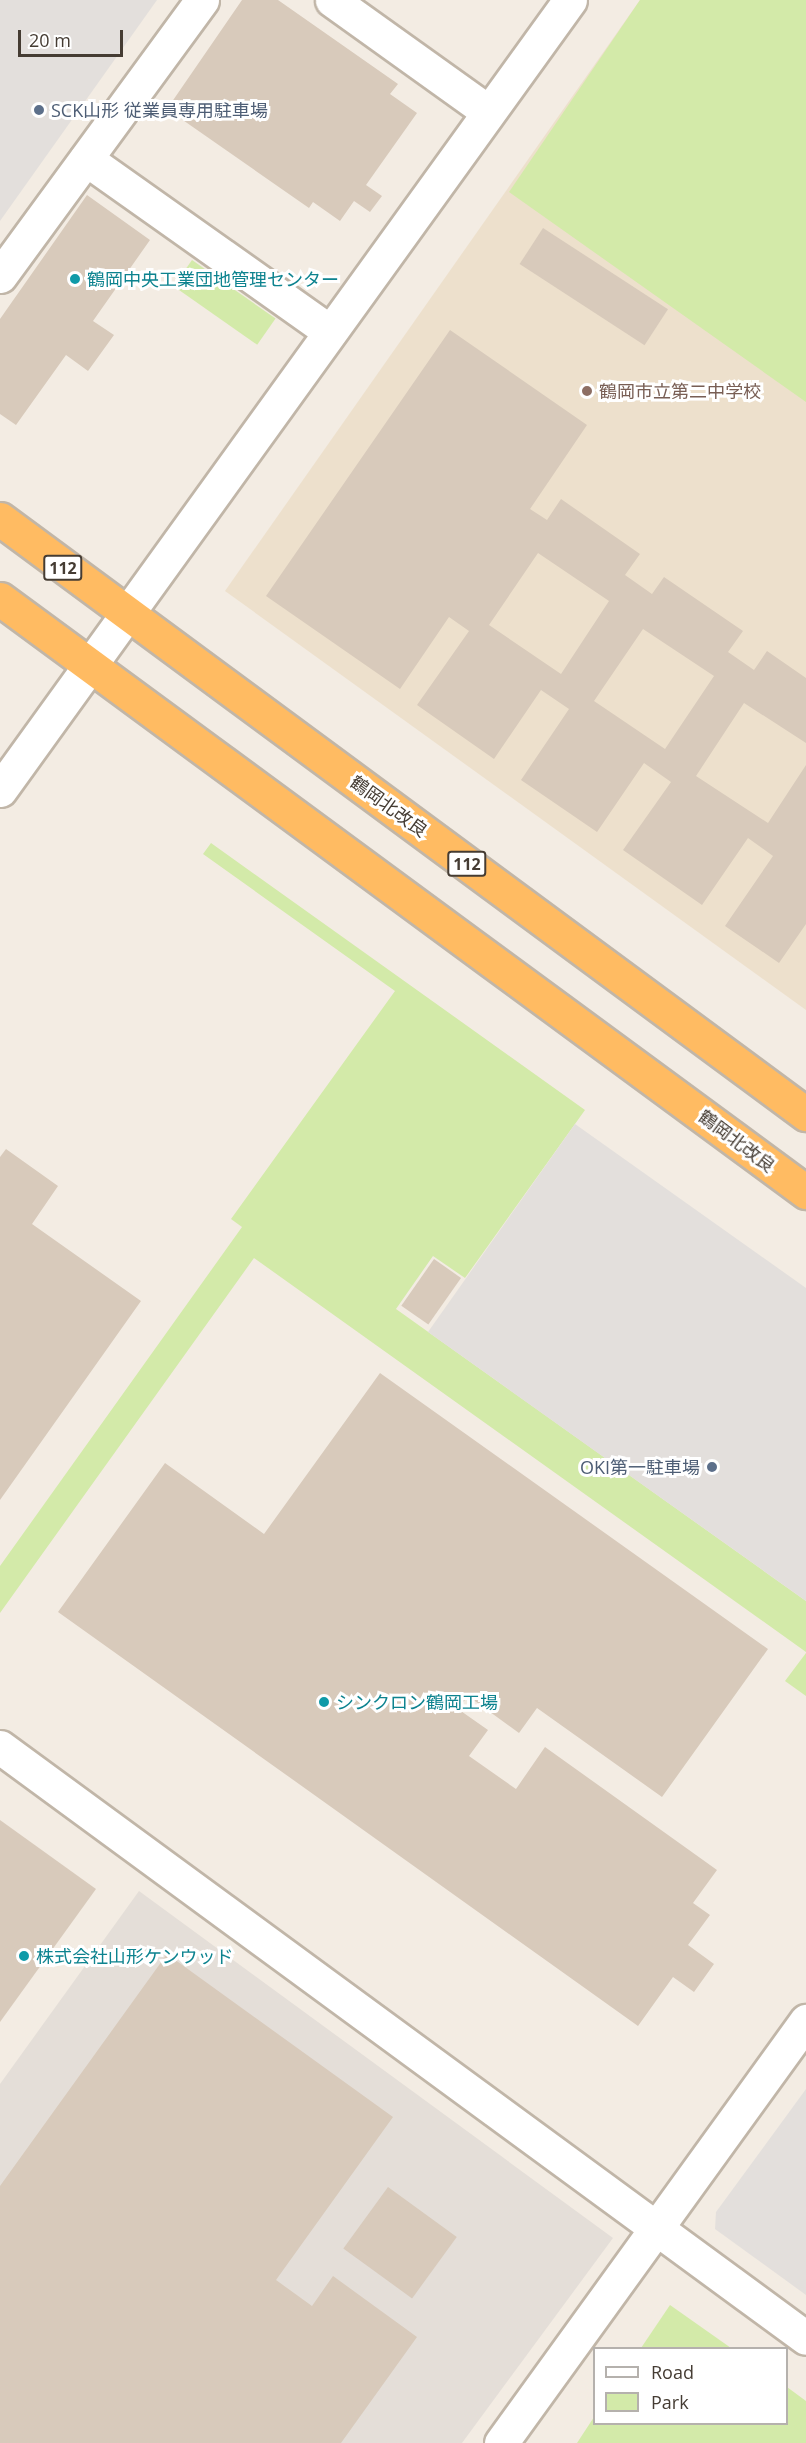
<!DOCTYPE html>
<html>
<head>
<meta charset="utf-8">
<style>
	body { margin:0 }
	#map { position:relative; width:806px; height:2443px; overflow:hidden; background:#f3ece3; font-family:"Open Sans","Noto Sans JP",sans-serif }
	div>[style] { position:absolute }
	.industrial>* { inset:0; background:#e4ded8 }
	.education>* { inset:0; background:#ede0cc }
	.green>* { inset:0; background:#d3eaa9; transform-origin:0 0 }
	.parking>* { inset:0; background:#e3dfdc }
	.building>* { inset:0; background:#d8cabb; transform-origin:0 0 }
	.roads { filter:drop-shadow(2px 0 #c1b6a8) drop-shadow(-2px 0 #c1b6a8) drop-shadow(0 2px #c1b6a8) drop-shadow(0 -2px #c1b6a8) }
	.minor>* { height:33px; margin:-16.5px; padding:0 16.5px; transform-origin:16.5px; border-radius:16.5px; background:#fff }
	.highway>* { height:33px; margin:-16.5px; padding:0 16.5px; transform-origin:16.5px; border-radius:16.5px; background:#ffbb62 }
	.dots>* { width:16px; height:16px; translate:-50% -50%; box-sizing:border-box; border:3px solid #fff; border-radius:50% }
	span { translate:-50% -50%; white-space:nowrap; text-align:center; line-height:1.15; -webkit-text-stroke:6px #fff; paint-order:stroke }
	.shield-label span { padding:2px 4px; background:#fff; border:2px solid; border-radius:4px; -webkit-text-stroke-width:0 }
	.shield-label { font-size:16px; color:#453c33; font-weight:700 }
	.service-label { font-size:18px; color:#4e5e75 }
	.left { translate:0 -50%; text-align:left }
	.right { translate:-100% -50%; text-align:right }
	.culture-label { font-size:18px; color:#0d838f }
	.education-label { font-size:18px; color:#785e54 }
	.street-label { font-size:18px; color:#453c33 }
	.legend { position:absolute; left:593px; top:2347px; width:195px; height:78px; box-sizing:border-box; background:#fff; border:2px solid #b5b1ad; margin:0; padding:8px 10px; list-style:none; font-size:18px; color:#453c33 }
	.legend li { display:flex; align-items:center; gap:12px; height:30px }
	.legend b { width:30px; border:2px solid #b5b1ad }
	.scale { position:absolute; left:18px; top:30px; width:105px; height:27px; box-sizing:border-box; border:3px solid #453c33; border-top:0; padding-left:8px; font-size:18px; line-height:21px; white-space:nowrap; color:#453c33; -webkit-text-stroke:4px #fff; paint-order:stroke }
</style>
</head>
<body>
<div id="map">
	<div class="industrial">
		<div style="clip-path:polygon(139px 1891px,613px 2238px,462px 2443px,0 2443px,0 2084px)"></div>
	</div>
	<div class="education">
		<div style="clip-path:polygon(640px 0,806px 0,806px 1010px,225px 591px)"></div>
	</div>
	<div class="green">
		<div style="clip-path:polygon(640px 0,806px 0,806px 402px,509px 192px)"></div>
		<div style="left:192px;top:260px;width:102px;height:32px;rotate:35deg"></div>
		<div style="clip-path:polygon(211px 843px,585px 1110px,465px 1278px,433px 1256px,396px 1309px,806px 1601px,806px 1652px,254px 1258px,0 1613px,0 1566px,242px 1227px,231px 1219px,395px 991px,203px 854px)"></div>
		<div style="clip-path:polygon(806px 1653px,806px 1696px,785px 1681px)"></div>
		<div style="clip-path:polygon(670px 2305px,731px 2348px,641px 2348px)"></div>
		<div style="clip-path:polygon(787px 2387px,806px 2401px,806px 2443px,577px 2443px,594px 2417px,594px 2424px,786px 2424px)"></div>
	</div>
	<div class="parking">
		<div style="clip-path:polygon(0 0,157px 0,0 221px)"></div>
		<div style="clip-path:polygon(575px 1124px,806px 1288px,806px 1601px,428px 1332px)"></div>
		<div style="clip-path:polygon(806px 2089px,806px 2295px,715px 2229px,716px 2212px)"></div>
	</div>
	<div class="building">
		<div style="clip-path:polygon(242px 0,278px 0,398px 84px,390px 94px,417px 113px,366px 185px,382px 196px,370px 212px,354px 201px,340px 221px,313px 202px,309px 208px,167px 109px)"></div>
		<div style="clip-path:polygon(87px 195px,150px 240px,93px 321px,114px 335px,88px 371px,66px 355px,16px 425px,0 414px,0 319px)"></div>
		<div style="left:543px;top:228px;width:149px;height:43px;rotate:33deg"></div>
		<div style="clip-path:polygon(evenodd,450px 330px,587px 425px,530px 509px,547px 520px,561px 499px,640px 554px,625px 575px,652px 594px,664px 577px,743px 631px,728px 652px,754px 670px,767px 651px,806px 678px,806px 743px,744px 703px,696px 776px,768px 823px,806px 765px,806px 924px,779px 963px,725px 926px,773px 856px,748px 838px,702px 905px,623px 850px,671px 782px,644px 763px,597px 832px,521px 780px,569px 709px,541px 690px,494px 759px,417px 705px,469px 631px,449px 617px,400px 689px,266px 596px,450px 330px,538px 553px,609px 601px,561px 674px,489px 625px,538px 553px,450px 330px,643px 629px,714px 676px,665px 749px,594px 701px,643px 629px)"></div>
		<div style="clip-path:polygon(6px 1149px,58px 1186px,32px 1224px,141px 1301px,0 1500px,0 1157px)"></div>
		<div style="left:434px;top:1259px;width:33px;height:57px;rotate:35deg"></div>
		<div style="clip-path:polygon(380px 1373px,768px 1649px,662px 1797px,537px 1708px,519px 1733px,468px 1696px,458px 1709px,488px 1730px,469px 1756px,516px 1789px,545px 1747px,717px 1870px,693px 1903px,710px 1915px,688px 1945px,714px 1964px,694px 1992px,673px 1977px,638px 2026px,58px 1612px,165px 1463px,264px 1534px)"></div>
		<div style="clip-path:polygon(0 1820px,96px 1889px,0 2022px)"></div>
		<div style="clip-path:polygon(167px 1954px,393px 2117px,276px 2280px,312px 2306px,333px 2276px,417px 2337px,341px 2443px,0 2443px,0 2186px)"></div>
		<div style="left:388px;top:2187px;width:85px;height:76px;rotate:36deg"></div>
	</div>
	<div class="roads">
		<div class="minor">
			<div style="left:332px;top:0;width:191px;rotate:35.6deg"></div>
			<div style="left:86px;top:159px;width:299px;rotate:35.3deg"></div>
			<div style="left:0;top:276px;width:342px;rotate:-53.8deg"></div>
			<div style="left:0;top:790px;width:974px;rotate:-54.19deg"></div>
			<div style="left:0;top:1747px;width:999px;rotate:36.25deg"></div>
			<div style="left:501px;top:2443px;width:521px;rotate:-54.14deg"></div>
		</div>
		<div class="highway">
			<div style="left:0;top:519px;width:1002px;rotate:36.44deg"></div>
			<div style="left:0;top:599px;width:1001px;rotate:36.34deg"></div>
		</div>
	</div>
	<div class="dots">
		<div style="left:39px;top:110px;background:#5c6f8a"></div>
		<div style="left:75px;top:279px;background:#0f9aa8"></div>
		<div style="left:587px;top:391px;background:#8d6e63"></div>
		<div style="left:712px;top:1467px;background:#5c6f8a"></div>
		<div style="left:324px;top:1702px;background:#0f9aa8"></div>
		<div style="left:24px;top:1956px;background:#0f9aa8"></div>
	</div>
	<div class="shield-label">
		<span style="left:63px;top:568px">112</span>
		<span style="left:467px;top:864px">112</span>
	</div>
	<div class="service-label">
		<span class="left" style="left:51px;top:110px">SCK山形 従業員専用駐車場</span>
		<span class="right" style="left:700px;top:1467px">OKI第一駐車場</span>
	</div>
	<div class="culture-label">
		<span class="left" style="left:87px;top:279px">鶴岡中央工業団地管理センター</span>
		<span class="left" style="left:336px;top:1702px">シンクロン鶴岡工場</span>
		<span class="left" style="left:36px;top:1956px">株式会社山形ケンウッド</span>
	</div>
	<div class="education-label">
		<span class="left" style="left:599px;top:391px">鶴岡市立第二中学校</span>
	</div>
	<div class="street-label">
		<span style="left:389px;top:806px;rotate:36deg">鶴岡北改良</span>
		<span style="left:737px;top:1141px;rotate:37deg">鶴岡北改良</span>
	</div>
	<ul class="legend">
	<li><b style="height:8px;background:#fff"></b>Road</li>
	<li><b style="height:16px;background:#d3eaa9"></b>Park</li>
	</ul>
	<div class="scale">20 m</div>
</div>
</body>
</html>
